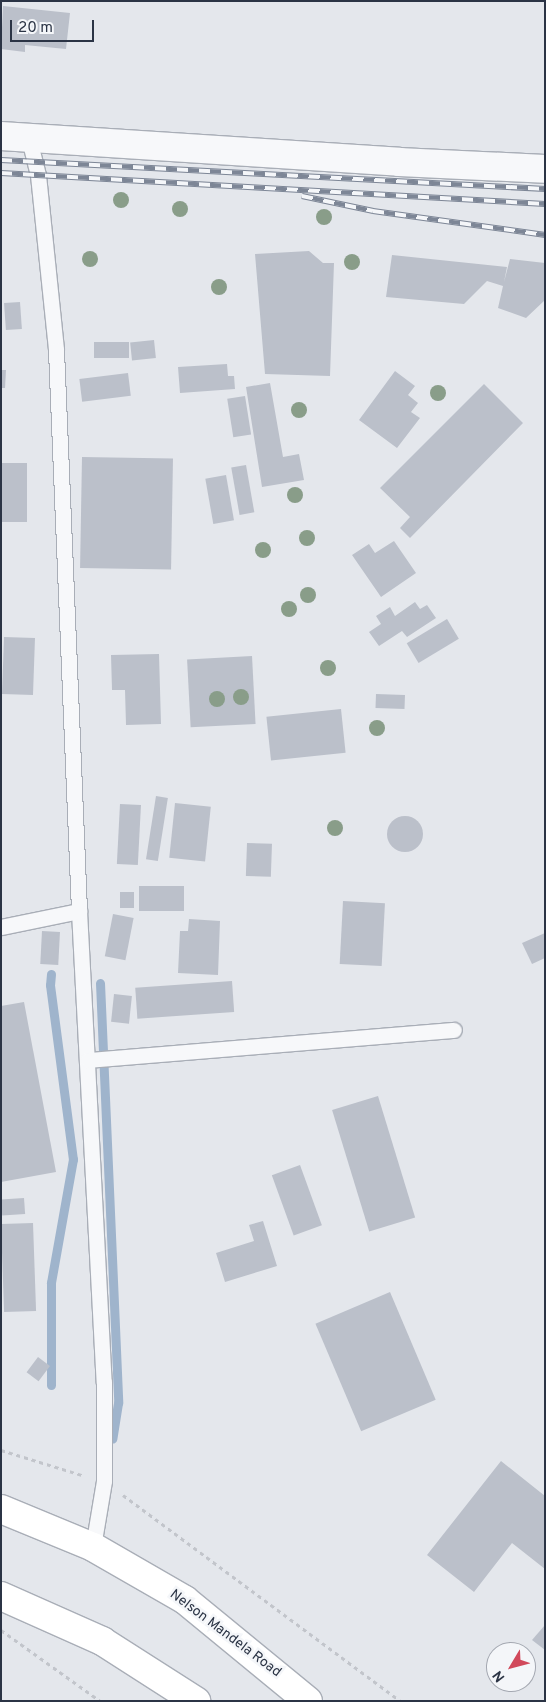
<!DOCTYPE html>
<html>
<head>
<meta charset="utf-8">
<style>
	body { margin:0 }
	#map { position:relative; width:546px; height:1702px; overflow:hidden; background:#e4e7ec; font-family:Overpass,sans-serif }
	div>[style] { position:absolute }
	.stream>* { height:9px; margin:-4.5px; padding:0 4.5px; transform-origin:4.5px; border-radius:4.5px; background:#9fb4cc }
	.building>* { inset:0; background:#bbc0ca; transform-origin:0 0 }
	.round { border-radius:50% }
	.path>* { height:3px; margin-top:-1.5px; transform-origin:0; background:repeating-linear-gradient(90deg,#c2c5cb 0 4px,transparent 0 8px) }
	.roads { filter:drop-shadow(1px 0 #a9aeb7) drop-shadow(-1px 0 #a9aeb7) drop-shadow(0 1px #a9aeb7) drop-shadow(0 -1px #a9aeb7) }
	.service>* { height:15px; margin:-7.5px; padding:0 7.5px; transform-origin:7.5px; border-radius:7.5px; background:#f7f8fa }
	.minor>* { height:28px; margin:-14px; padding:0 14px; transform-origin:14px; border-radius:14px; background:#f7f8fa }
	.primary>* { height:28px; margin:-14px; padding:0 14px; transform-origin:14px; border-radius:14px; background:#fff }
	.rail>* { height:5.5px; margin-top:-2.75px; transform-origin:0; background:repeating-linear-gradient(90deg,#f4f6f9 0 11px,#7d8696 0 22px); box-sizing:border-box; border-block:1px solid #7d8696 }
	.trees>* { width:16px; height:16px; margin:-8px; border-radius:50%; background:#899d89 }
	span { translate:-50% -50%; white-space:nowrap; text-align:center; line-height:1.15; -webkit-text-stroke:5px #f4f6f9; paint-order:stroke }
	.street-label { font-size:14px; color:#2b3445 }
	.frame { position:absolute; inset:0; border:2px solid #2b3445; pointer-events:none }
	.north { position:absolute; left:486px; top:1642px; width:50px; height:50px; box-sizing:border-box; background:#f4f6f9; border:1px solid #a4a8b1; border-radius:50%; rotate:233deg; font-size:14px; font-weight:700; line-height:20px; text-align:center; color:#2b3445 }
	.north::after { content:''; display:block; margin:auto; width:18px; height:22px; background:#d1495b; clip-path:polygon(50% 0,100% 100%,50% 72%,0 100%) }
	.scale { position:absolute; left:10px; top:20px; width:84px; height:22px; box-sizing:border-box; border:2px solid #2b3445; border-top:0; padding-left:6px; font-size:15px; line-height:18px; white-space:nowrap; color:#2b3445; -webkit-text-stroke:4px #f4f6f9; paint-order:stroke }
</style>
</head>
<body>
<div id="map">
	<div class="stream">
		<div style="left:51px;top:974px;width:11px;rotate:95deg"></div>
		<div style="left:50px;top:985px;width:176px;rotate:82.5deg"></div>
		<div style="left:73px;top:1159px;width:126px;rotate:100.1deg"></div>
		<div style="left:51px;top:1283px;width:102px;rotate:90deg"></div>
		<div style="left:100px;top:983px;width:420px;rotate:87.5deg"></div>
		<div style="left:118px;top:1403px;width:36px;rotate:99deg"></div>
	</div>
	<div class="building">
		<div style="clip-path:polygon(3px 6px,70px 13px,66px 49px,25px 45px,25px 52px,1px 49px)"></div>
		<div style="clip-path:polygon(309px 251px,323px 263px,334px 263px,330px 376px,265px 374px,255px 254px)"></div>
		<div style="clip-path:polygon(392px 255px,507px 267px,504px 282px,510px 259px,545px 263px,545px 300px,526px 318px,498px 308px,503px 286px,487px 281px,464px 304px,386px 297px)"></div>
		<div style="left:20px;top:302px;width:27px;height:16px;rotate:86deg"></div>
		<div style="left:154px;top:340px;width:18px;height:24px;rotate:84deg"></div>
		<div style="left:94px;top:342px;width:35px;height:16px"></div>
		<div style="clip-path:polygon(227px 364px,228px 376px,234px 376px,235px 389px,180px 393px,178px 367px)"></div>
		<div style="clip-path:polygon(1px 370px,6px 370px,5px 388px,1px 388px)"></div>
		<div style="clip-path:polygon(395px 371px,415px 386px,408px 395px,418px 403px,411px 412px,420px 418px,397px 448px,359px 420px)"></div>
		<div style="left:128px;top:373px;width:23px;height:49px;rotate:83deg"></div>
		<div style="clip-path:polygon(270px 383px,283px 457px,299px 454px,304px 480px,262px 487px,246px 387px)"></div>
		<div style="clip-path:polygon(484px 384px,523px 423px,410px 538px,400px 528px,410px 517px,380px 488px)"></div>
		<div style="left:245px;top:396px;width:39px;height:18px;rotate:81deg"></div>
		<div style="left:82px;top:457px;width:91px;height:111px;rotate:1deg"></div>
		<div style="left:1px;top:463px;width:26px;height:59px"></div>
		<div style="left:246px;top:465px;width:48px;height:15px;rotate:80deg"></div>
		<div style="left:226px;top:475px;width:46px;height:21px;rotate:80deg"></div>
		<div style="clip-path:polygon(394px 541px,416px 573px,381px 597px,352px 555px,369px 544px,375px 553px)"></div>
		<div style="clip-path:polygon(415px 602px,420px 609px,427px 605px,436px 618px,407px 637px,402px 631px,379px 646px,369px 632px,381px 624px,376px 616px,390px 607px,395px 616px)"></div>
		<div style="left:447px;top:619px;width:23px;height:47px;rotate:59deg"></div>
		<div style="left:4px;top:637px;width:31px;height:57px;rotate:2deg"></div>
		<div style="clip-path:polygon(159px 654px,161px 724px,126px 725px,125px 690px,112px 690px,111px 655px)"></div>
		<div style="left:252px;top:656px;width:68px;height:65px;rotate:87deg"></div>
		<div style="left:376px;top:694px;width:29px;height:14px;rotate:2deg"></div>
		<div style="left:341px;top:709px;width:44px;height:75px;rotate:84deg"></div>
		<div style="left:156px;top:796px;width:12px;height:64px;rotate:9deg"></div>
		<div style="left:175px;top:803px;width:36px;height:55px;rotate:6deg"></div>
		<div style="left:120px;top:804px;width:21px;height:60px;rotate:3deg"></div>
		<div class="round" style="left:387px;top:816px;width:36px;height:36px"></div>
		<div style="left:247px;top:843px;width:25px;height:33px;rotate:2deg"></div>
		<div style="left:139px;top:886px;width:45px;height:25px"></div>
		<div style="left:120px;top:892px;width:14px;height:16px"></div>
		<div style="left:343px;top:901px;width:42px;height:63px;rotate:3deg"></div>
		<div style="left:113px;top:914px;width:21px;height:43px;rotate:11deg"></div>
		<div style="clip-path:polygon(189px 919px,220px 921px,218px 975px,178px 973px,180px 931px,188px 931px)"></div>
		<div style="left:42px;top:931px;width:18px;height:33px;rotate:3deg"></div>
		<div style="clip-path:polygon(545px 933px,545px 958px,532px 964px,522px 943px)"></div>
		<div style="left:232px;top:981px;width:31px;height:97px;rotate:86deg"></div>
		<div style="left:114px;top:994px;width:18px;height:28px;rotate:6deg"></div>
		<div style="clip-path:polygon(24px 1002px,56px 1172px,1px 1182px,1px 1006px)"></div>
		<div style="left:378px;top:1096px;width:127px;height:48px;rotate:73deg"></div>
		<div style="left:300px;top:1165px;width:64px;height:30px;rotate:70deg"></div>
		<div style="left:24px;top:1198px;width:16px;height:23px;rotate:86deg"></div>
		<div style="clip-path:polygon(263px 1221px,277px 1266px,225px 1282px,216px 1253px,254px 1241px,249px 1225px)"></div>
		<div style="left:33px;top:1223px;width:88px;height:32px;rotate:88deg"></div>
		<div style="left:390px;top:1292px;width:117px;height:81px;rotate:67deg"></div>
		<div style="left:38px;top:1357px;width:15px;height:19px;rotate:37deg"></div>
		<div style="clip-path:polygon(501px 1461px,545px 1496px,545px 1569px,512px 1543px,474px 1592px,427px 1555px)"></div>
		<div style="clip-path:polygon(545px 1625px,545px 1650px,532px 1640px)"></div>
	</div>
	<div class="path">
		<div style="left:1px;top:1450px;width:85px;rotate:17.2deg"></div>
		<div style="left:123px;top:1495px;width:345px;rotate:36.6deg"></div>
		<div style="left:1px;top:1630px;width:122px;rotate:35.6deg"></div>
	</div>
	<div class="roads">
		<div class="service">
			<div style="left:29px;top:139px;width:37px;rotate:76deg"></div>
			<div style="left:38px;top:175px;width:176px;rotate:84.1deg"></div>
			<div style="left:56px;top:350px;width:561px;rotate:87.65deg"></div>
			<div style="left:79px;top:911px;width:472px;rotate:87deg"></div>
			<div style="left:104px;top:1382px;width:99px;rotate:90deg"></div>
			<div style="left:104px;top:1481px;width:67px;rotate:99.5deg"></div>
			<div style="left:1px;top:927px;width:80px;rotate:-11.6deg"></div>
			<div style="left:88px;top:1060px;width:367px;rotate:-4.7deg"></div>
		</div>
		<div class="minor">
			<div style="left:1px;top:136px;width:399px;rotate:3.7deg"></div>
			<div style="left:399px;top:162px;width:146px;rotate:2.7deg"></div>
		</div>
		<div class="primary">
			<div style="left:1px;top:1509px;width:100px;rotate:22.4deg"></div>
			<div style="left:93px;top:1547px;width:106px;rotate:29.9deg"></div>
			<div style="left:185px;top:1600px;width:159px;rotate:39.4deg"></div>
			<div style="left:1px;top:1596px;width:111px;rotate:24deg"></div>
			<div style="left:102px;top:1641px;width:112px;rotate:32.6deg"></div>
		</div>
	</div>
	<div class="rail">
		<div style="left:1px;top:160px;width:545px;rotate:3.05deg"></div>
		<div style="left:1px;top:173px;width:545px;rotate:3.26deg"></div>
		<div style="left:302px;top:196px;width:73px;rotate:11.9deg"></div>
		<div style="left:373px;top:211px;width:174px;rotate:7.9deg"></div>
	</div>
	<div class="trees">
		<div style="left:121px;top:200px"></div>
		<div style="left:180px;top:209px"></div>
		<div style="left:324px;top:217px"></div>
		<div style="left:90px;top:259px"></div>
		<div style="left:352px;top:262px"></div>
		<div style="left:219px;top:287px"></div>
		<div style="left:438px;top:393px"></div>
		<div style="left:299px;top:410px"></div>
		<div style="left:295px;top:495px"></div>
		<div style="left:307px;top:538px"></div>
		<div style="left:263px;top:550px"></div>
		<div style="left:308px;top:595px"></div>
		<div style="left:289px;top:609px"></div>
		<div style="left:328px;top:668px"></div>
		<div style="left:241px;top:697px"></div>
		<div style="left:217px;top:699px"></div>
		<div style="left:377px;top:728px"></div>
		<div style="left:335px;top:828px"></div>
	</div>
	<div class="street-label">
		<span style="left:225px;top:1634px;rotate:37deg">Nelson Mandela Road</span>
	</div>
	<div class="frame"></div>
	<div class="north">N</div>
	<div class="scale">20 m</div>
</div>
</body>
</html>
